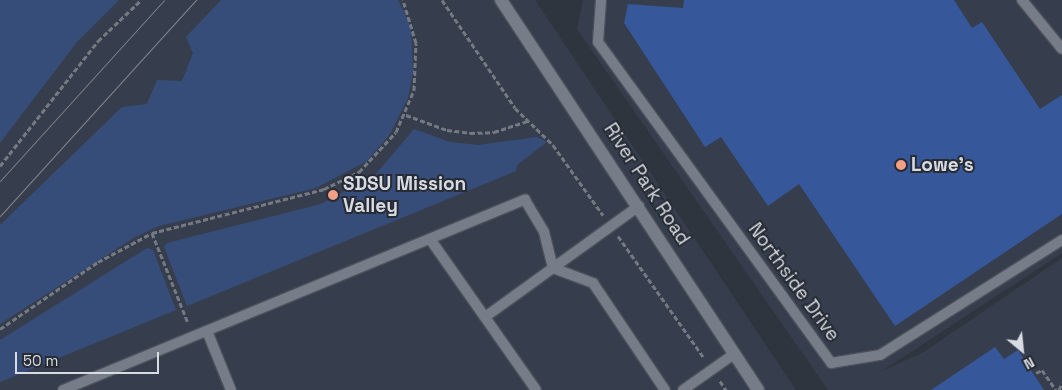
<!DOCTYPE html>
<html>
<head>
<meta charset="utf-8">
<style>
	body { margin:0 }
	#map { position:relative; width:1062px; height:390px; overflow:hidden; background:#2f353e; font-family:"Space Grotesk",sans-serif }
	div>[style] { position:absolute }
	.built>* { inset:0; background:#363e4d }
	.green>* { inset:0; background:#374d79 }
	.building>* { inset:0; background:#36579a }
	.path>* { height:3px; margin-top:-1.5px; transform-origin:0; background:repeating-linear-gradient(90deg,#757a82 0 5px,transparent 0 7.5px) }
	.roads { filter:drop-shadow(1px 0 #4d515a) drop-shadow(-1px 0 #4d515a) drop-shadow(0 1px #4d515a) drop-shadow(0 -1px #4d515a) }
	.service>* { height:10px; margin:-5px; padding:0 5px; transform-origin:5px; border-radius:5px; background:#777d88 }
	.tertiary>* { height:12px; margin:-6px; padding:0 6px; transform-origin:6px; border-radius:6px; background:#777d88 }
	.tram>* { height:1px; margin:-0.5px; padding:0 0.5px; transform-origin:0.5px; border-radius:0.5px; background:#7f838b }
	.dots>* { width:14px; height:14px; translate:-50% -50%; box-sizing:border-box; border:2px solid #262b34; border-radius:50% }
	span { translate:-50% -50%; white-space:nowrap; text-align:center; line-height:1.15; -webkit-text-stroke:4px #262b34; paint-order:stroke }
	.poi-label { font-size:19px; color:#d8dbe2; font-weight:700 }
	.left { translate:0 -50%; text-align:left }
	.street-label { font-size:19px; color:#d8dbe2 }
	.north { position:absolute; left:997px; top:325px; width:50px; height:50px; -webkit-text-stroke:4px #262b34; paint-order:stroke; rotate:152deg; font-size:14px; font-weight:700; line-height:20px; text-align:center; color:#d8dbe2 }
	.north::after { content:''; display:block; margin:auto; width:18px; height:22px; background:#d8dbe2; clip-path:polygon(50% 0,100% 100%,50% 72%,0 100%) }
	.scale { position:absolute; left:15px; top:352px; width:144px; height:22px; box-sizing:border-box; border:2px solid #d8dbe2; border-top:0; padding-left:6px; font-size:15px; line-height:18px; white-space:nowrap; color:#d8dbe2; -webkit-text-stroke:4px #262b34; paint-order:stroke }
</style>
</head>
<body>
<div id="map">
	<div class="built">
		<div style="clip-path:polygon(0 0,535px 0,796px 390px,0 390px)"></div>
		<div style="clip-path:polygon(583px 0,1062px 0,1062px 253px,882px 371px,922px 353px,1062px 258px,1062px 390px,828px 390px,577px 29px)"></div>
	</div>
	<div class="green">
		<div style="clip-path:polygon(0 0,119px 0,77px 42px,0 143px)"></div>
		<div style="clip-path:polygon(221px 0,398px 0,411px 27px,413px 72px,408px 98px,390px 134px,367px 161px,316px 188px,159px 226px,135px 237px,0 324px,0 225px,122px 107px,147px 104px,157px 80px,182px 81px,193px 53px,186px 37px)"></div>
		<div style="clip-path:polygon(414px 129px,450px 142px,478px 145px,537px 137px,547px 142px,517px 165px,516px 171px,187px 306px,164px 247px,167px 243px,321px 204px,375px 175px)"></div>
		<div style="clip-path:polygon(147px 248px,153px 250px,176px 310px,0 382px,0 340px)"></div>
	</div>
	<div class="building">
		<div style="clip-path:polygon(684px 0,954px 0,972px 28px,982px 22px,1040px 109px,1062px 95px,1062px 214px,895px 326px,799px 184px,768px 206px,721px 137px,705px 147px,624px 23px,628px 4px,683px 8px)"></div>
		<div style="clip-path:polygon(995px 347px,1004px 359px,1018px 350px,1044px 390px,931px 390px)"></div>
	</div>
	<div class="path">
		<div style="left:442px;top:0;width:130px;rotate:55.9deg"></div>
		<div style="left:515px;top:108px;width:53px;rotate:44.2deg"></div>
		<div style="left:553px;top:145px;width:86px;rotate:54.5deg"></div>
		<div style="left:406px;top:115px;width:44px;rotate:20.1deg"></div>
		<div style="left:447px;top:130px;width:23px;rotate:7deg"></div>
		<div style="left:470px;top:133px;width:24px;rotate:-2deg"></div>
		<div style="left:494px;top:132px;width:36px;rotate:-18deg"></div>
		<div style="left:0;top:166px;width:159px;rotate:-51.9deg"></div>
		<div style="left:98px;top:41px;width:59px;rotate:-43.6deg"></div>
		<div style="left:152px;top:233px;width:97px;rotate:68.2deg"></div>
		<div style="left:618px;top:236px;width:149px;rotate:54.8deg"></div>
		<div style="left:0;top:329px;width:119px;rotate:-34.4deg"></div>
		<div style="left:98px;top:262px;width:61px;rotate:-28.2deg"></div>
		<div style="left:152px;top:233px;width:178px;rotate:-14.3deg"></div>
		<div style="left:324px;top:189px;width:39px;rotate:-26deg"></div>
		<div style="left:359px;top:172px;width:54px;rotate:-47.2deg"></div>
		<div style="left:396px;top:132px;width:46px;rotate:-66.8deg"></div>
		<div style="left:414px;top:90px;width:47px;rotate:-87.6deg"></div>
		<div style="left:416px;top:43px;width:45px;rotate:-106.8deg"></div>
		<div style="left:1036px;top:373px;width:7px;rotate:-27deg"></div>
		<div style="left:1042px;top:370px;width:24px;rotate:55deg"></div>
		<div style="left:720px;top:381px;width:11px;rotate:56deg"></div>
		<div style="left:1059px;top:390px;width:8px;rotate:-67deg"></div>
	</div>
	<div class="roads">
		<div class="service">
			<div style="left:601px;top:0;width:42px;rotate:94.1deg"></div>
			<div style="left:598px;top:42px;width:397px;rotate:54deg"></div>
			<div style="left:831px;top:363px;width:50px;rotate:-9.3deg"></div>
			<div style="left:880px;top:355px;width:215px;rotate:-32.3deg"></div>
			<div style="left:1022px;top:0;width:63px;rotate:50.8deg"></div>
			<div style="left:430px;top:239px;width:184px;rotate:54.9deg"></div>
			<div style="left:485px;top:317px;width:190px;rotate:-35.8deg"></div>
			<div style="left:207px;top:331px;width:64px;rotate:67.9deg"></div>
			<div style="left:63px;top:390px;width:500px;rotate:-22.4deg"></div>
			<div style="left:525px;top:200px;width:37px;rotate:59deg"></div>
			<div style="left:544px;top:232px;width:37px;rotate:76deg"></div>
			<div style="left:553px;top:268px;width:43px;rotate:20.6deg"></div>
			<div style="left:593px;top:283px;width:129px;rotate:56.1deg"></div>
			<div style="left:683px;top:390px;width:62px;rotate:-35.2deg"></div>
		</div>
		<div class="tertiary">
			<div style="left:501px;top:0;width:467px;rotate:56.6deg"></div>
		</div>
	</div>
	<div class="tram">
		<div style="left:0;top:181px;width:244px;rotate:-47.8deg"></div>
		<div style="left:0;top:216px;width:292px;rotate:-47.8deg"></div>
	</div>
	<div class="dots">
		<div style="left:901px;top:165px;background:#f49e86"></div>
		<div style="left:333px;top:195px;background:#f49e86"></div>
	</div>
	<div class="poi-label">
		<span class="left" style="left:911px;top:165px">Lowe's</span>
		<span class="left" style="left:343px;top:195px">SDSU Mission<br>Valley</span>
	</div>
	<div class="street-label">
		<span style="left:647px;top:184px;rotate:57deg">River Park Road</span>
		<span style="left:794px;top:282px;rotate:54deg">Northside Drive</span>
	</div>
	<div class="north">N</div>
	<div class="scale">50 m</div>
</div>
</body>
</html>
